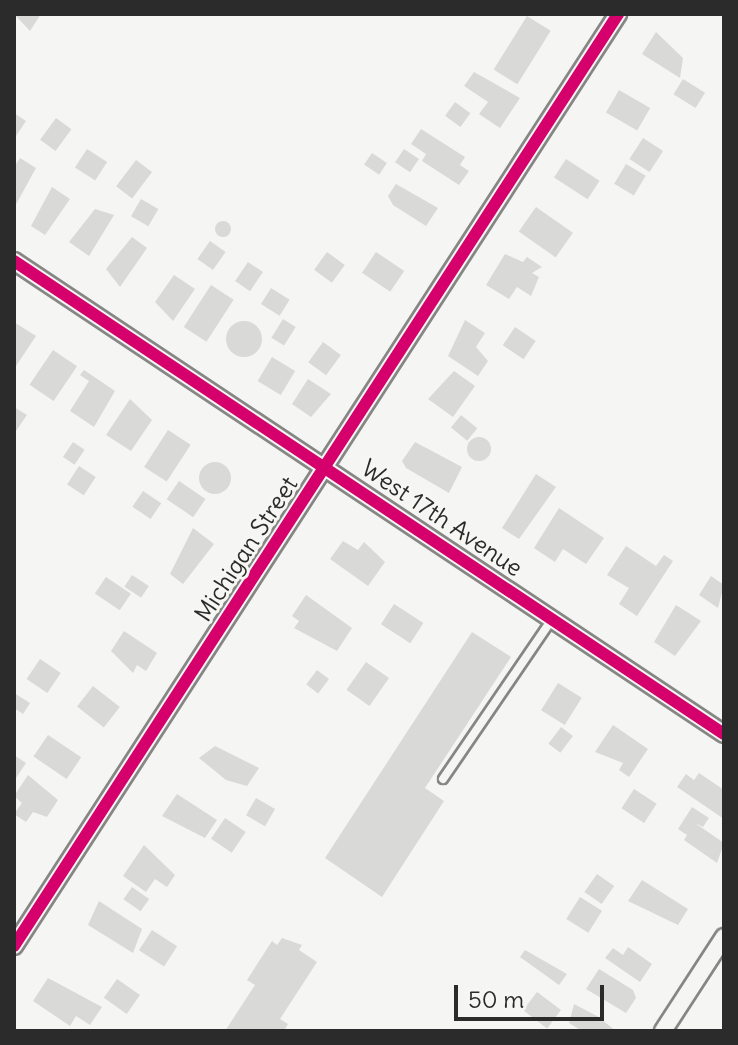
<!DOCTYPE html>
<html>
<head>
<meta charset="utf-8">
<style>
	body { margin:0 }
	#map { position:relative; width:738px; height:1045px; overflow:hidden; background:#f5f5f3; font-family:Delius,sans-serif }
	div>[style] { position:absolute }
	.building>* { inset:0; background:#d9d9d8; transform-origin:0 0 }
	.round { border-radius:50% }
	.roads { filter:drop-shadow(2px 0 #868685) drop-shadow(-2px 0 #868685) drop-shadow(0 2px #868685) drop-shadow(0 -2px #868685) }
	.lane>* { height:8px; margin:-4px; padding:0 4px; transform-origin:4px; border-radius:4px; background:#f5f5f3 }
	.street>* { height:16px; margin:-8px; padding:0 8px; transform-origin:8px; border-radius:8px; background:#f5f5f3 }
	.cycleway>* { height:12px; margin:-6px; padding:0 6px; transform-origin:6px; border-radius:6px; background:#d6006c }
	span { translate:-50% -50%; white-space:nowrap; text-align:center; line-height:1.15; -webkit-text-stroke:6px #f6f6f2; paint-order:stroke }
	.street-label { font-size:24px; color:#2b2b2b }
	.frame { position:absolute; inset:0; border:16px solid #2b2b2b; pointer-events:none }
	.scale { position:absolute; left:454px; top:985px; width:150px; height:36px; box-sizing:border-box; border:4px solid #2b2b2b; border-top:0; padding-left:10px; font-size:24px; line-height:28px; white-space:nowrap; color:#2b2b2b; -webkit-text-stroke:6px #f6f6f2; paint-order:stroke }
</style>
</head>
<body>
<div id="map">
	<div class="building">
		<div style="clip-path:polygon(14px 14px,41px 14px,30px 31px)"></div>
		<div style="left:527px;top:16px;width:28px;height:63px;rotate:32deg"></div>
		<div style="clip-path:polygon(656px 32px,683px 58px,680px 78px,642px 54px)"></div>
		<div style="clip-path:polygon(474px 72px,520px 98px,500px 128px,479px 114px,488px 102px,464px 86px)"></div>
		<div style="left:683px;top:79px;width:26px;height:18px;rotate:32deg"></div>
		<div style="left:619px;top:90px;width:36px;height:26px;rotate:30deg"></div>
		<div style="left:455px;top:102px;width:19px;height:17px;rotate:36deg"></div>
		<div style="clip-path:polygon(14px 113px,26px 121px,14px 139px)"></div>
		<div style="left:56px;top:118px;width:19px;height:27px;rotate:36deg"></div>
		<div style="clip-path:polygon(421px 129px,465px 157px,460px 165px,469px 171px,459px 185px,422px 161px,426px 154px,411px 144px)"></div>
		<div style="left:643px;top:138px;width:24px;height:25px;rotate:33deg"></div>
		<div style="left:87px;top:149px;width:24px;height:22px;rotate:33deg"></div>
		<div style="left:404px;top:149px;width:18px;height:16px;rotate:34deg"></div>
		<div style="left:372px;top:153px;width:18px;height:14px;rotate:34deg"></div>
		<div style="clip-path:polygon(20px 158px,36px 168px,14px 208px,14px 167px)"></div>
		<div style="left:566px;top:159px;width:40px;height:22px;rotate:33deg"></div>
		<div style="left:136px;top:160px;width:20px;height:33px;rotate:37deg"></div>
		<div style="left:626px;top:164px;width:23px;height:23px;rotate:31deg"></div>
		<div style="clip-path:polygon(396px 184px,438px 208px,426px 226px,393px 205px,388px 196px)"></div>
		<div style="clip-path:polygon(52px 187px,70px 199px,45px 235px,31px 226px)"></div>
		<div style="left:141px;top:199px;width:20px;height:20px;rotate:30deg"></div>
		<div style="left:536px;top:207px;width:45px;height:30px;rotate:35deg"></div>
		<div style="clip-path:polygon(95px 209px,114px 215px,89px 256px,69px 242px)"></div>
		<div class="round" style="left:215px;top:221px;width:16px;height:16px"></div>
		<div style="clip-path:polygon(132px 237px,147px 248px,120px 287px,106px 269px)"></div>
		<div style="left:210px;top:241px;width:19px;height:22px;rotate:35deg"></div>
		<div style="left:327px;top:252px;width:22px;height:22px;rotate:36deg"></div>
		<div style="left:376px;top:252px;width:34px;height:25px;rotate:34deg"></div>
		<div style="clip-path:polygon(505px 254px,523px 262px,527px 257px,542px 267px,532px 273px,539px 277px,531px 296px,517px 287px,509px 299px,486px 285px)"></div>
		<div style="left:248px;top:262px;width:18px;height:23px;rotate:34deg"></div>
		<div style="clip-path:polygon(174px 275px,195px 289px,173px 321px,155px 302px)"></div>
		<div style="left:211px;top:285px;width:27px;height:50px;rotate:33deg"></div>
		<div style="left:271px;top:288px;width:22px;height:19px;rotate:32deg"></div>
		<div style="left:283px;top:319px;width:15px;height:22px;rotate:32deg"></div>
		<div style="clip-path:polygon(465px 320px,485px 333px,476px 347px,488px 361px,478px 376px,448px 356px)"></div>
		<div class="round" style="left:226px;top:321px;width:36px;height:36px"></div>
		<div style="clip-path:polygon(14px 322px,36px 336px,14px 369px)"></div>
		<div style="left:515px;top:327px;width:25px;height:22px;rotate:34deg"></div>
		<div style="left:323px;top:342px;width:22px;height:25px;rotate:36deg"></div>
		<div style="left:53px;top:350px;width:29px;height:42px;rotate:34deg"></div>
		<div style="left:272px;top:357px;width:27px;height:28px;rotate:31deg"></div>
		<div style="clip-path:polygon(84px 370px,115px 391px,94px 427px,70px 411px,89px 381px,80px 375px)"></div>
		<div style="clip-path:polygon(454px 371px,475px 386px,453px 417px,428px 399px)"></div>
		<div style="clip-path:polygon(308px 379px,331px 394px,311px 417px,292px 404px)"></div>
		<div style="clip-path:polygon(130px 399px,152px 420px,131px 451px,106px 435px)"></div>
		<div style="clip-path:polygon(14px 407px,27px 415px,14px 434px)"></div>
		<div style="left:461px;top:415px;width:21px;height:16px;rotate:39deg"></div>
		<div style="left:168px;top:430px;width:27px;height:44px;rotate:33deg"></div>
		<div class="round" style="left:467px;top:437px;width:24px;height:24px"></div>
		<div style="left:73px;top:442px;width:14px;height:18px;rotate:34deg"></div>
		<div style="clip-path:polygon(415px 442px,462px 467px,449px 493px,406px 468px,402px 461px)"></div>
		<div class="round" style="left:199px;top:462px;width:32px;height:32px"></div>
		<div style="left:79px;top:466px;width:20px;height:22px;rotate:33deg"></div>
		<div style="clip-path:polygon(536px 474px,556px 487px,519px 539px,502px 528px)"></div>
		<div style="left:179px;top:481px;width:32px;height:22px;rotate:34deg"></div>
		<div style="left:143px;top:491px;width:22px;height:19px;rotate:34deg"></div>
		<div style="clip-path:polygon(559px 508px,604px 538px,586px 564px,563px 549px,555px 562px,534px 548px)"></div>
		<div style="clip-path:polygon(193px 528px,214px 544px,183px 584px,170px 574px)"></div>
		<div style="clip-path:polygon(343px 541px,358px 550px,364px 542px,385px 562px,368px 586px,330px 559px)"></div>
		<div style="clip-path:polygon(626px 546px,656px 566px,664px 555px,673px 561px,637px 616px,619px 604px,629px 588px,607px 575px)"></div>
		<div style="left:132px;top:575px;width:20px;height:14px;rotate:33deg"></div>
		<div style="clip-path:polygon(711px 576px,724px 585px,718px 608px,699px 595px)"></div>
		<div style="left:106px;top:577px;width:30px;height:20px;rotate:34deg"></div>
		<div style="clip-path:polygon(306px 595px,352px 628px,337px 651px,294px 628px,299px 621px,292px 616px)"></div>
		<div style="left:394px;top:604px;width:35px;height:24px;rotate:33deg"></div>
		<div style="clip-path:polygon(676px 605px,701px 621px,675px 656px,654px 642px)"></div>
		<div style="clip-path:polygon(124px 631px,157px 653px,146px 671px,137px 665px,133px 673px,111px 651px)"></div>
		<div style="clip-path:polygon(472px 632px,511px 657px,425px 788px,444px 801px,382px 897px,325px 858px)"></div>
		<div style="left:40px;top:659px;width:25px;height:24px;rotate:34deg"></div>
		<div style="left:366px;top:662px;width:28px;height:34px;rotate:35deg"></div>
		<div style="left:317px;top:670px;width:15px;height:18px;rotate:37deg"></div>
		<div style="left:558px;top:683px;width:28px;height:32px;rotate:32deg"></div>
		<div style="left:93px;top:686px;width:34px;height:26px;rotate:38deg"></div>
		<div style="clip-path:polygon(14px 693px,30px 703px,23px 714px,14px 708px)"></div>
		<div style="clip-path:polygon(613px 725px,648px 749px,629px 777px,619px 770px,623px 763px,595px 752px)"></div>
		<div style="left:561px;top:727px;width:15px;height:21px;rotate:37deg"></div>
		<div style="left:48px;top:735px;width:40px;height:26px;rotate:34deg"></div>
		<div style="clip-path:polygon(215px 746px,259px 768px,247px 786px,226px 780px,199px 758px)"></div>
		<div style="clip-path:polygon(14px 755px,26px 763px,14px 781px)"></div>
		<div style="clip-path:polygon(699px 773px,724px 790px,724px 819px,677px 787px,686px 774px,694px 780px)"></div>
		<div style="clip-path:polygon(28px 775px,58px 800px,47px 817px,33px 812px,26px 822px,14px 814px,22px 803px,14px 796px)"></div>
		<div style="left:634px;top:789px;width:27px;height:23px;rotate:33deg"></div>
		<div style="clip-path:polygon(177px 794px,217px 820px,205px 838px,162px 816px)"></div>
		<div style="left:256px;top:798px;width:22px;height:20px;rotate:30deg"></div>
		<div style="clip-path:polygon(692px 807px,709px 818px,703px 827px,695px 823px,724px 843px,717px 863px,684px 840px,687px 835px,678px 829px)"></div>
		<div style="left:225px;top:818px;width:25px;height:25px;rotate:34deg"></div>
		<div style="clip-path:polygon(144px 845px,175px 875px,167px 887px,155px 879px,146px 892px,123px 876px)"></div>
		<div style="left:597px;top:874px;width:21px;height:22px;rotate:35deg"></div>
		<div style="clip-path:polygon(642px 880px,688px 909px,678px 925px,628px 901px)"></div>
		<div style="left:132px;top:887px;width:21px;height:15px;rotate:35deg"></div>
		<div style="left:580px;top:897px;width:26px;height:26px;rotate:32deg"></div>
		<div style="clip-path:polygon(99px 901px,142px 929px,133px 953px,88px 925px)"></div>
		<div style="left:152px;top:930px;width:30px;height:24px;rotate:33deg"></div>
		<div style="clip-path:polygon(282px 938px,302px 945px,299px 950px,317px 962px,280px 1019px,288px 1024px,284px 1031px,225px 1031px,255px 985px,247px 980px,272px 941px,277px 945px)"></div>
		<div style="clip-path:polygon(628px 947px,652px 964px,640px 982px,605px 958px,613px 948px,623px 955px)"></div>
		<div style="clip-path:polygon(525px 950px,567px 974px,559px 985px,520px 957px)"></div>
		<div style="clip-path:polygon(599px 969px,633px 990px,636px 998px,626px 1013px,586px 989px)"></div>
		<div style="clip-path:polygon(48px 978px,102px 1007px,90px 1025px,76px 1016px,70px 1026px,33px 1001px)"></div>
		<div style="left:117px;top:979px;width:28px;height:23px;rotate:35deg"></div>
		<div style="left:537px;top:992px;width:30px;height:23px;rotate:37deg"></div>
		<div style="clip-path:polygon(574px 1004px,597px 1016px,616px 1031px,582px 1031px,569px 1023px)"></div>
	</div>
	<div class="roads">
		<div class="lane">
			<div style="left:443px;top:779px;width:194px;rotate:-55.7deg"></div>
		</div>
		<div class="street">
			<div style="left:14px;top:261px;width:853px;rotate:33.67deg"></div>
			<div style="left:14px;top:946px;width:1111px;rotate:-57.05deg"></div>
			<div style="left:663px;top:1031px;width:112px;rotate:-57deg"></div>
		</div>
	</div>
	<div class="cycleway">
		<div style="left:14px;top:261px;width:853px;rotate:33.67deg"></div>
		<div style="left:14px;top:946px;width:1111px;rotate:-57.05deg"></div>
	</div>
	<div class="street-label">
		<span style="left:442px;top:518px;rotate:34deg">West 17th Avenue</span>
		<span style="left:246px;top:549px;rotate:-57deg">Michigan Street</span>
	</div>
	<div class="frame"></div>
	<div class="scale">50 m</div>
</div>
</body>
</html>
